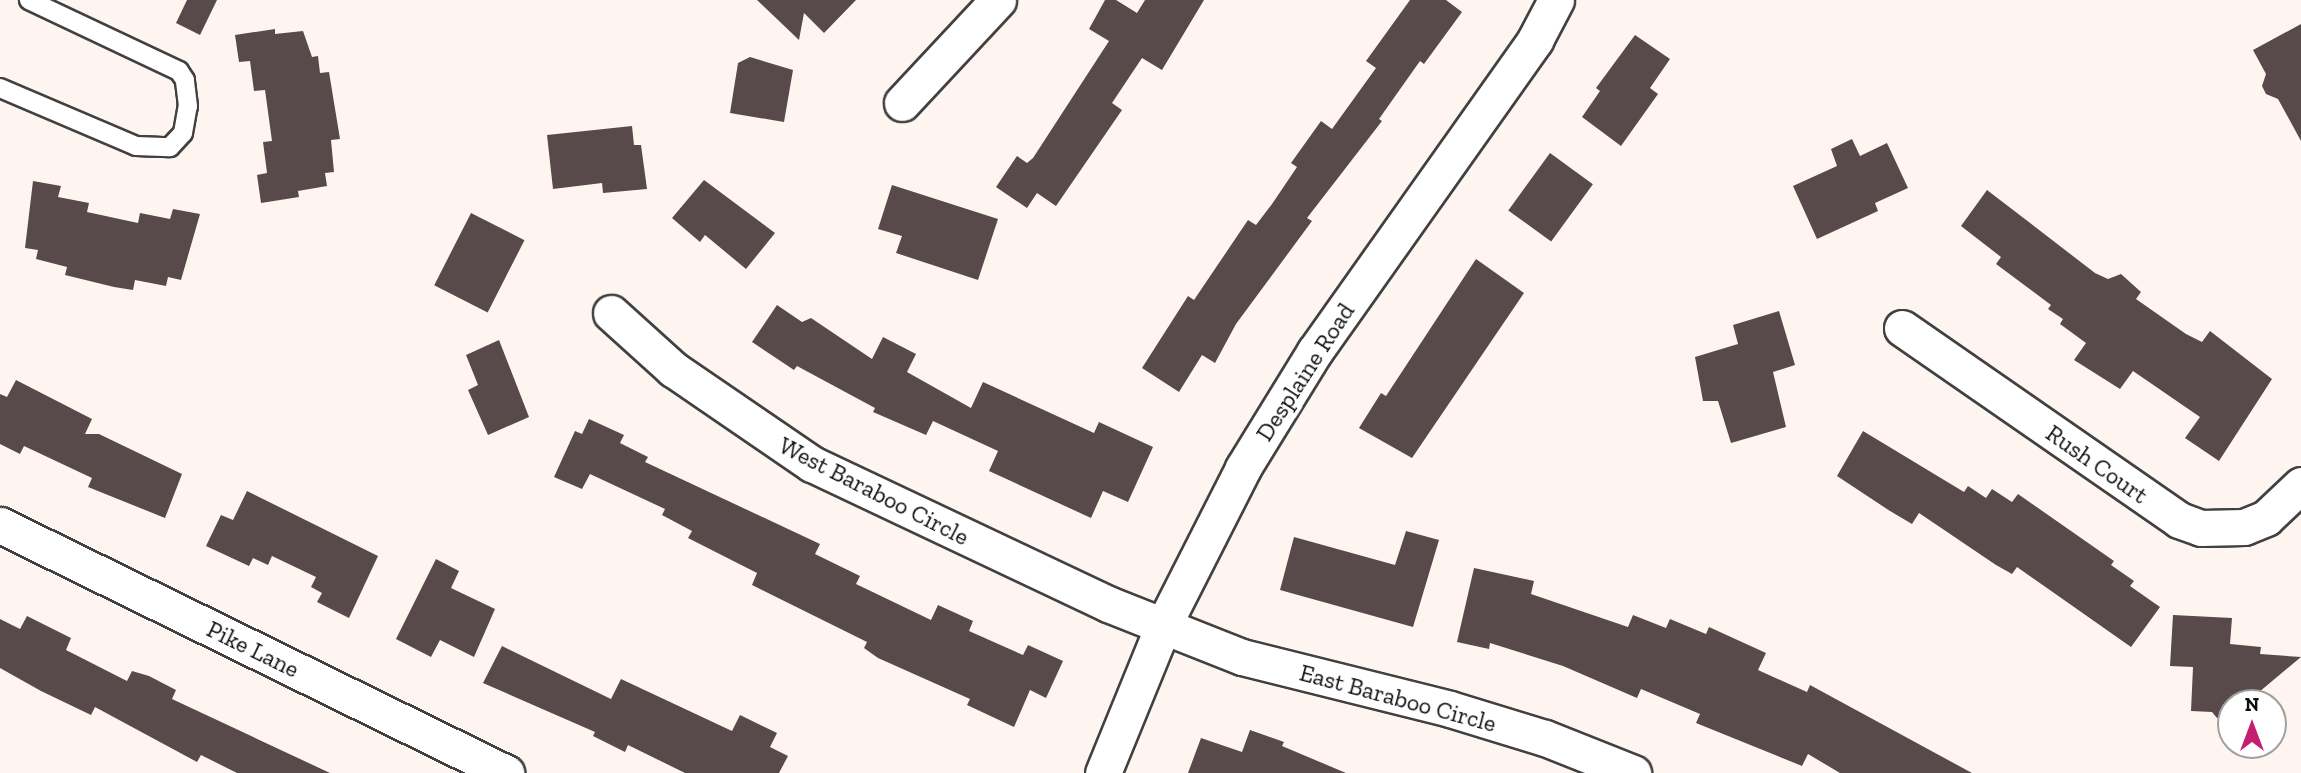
<!DOCTYPE html>
<html>
<head>
<meta charset="utf-8">
<style>
	body { margin:0 }
	#map { position:relative; width:2301px; height:773px; overflow:hidden; background:#fff5f0; font-family:"Zilla Slab",serif }
	div>[style] { position:absolute }
	.building>* { inset:0; background:#584a4b; transform-origin:0 0 }
	.roads { filter:drop-shadow(2px 0 #414141) drop-shadow(-2px 0 #414141) drop-shadow(0 2px #414141) drop-shadow(0 -2px #414141) }
	.service>* { height:18px; margin:-9px; padding:0 9px; transform-origin:9px; border-radius:9px; background:#fff }
	.minor>* { height:35px; margin:-17.5px; padding:0 17.5px; transform-origin:17.5px; border-radius:17.5px; background:#fff }
	span { translate:-50% -50%; white-space:nowrap; text-align:center; line-height:1.15; -webkit-text-stroke:7px #fff; paint-order:stroke }
	.street-label { font-size:24px; color:#0e0e0e }
	.north { position:absolute; left:2217px; top:689px; width:70px; height:70px; box-sizing:border-box; background:#fff; border:2px solid #9f9f9f; border-radius:50%; rotate:0deg; font-size:19px; font-weight:700; line-height:28px; text-align:center; color:#0e0e0e }
	.north::after { content:''; display:block; margin:auto; width:24px; height:32px; background:#c61f72; clip-path:polygon(50% 0,100% 100%,50% 72%,0 100%) }
</style>
</head>
<body>
<div id="map">
	<div class="building">
		<div style="clip-path:polygon(187px 0,217px 0,200px 35px,176px 23px)"></div>
		<div style="clip-path:polygon(757px 0,856px 0,824px 33px,804px 13px,799px 40px)"></div>
		<div style="clip-path:polygon(1105px 0,1116px 0,1137px 13px,1145px 0,1204px 0,1162px 70px,1142px 58px,1112px 103px,1122px 110px,1056px 206px,1037px 193px,1027px 208px,996px 187px,1017px 156px,1027px 163px,1033px 158px,1109px 41px,1089px 29px)"></div>
		<div style="clip-path:polygon(1410px 0,1446px 0,1462px 12px,1424px 64px,1420px 61px,1379px 119px,1382px 121px,1307px 218px,1312px 221px,1236px 324px,1215px 363px,1202px 355px,1179px 392px,1142px 368px,1188px 296px,1194px 300px,1248px 220px,1256px 225px,1272px 204px,1297px 167px,1291px 163px,1321px 121px,1332px 129px,1376px 68px,1366px 61px)"></div>
		<div style="clip-path:polygon(2301px 24px,2301px 141px,2278px 99px,2266px 94px,2262px 86px,2266px 74px,2253px 50px)"></div>
		<div style="clip-path:polygon(275px 29px,275px 34px,303px 31px,312px 57px,318px 56px,320px 73px,329px 72px,340px 139px,331px 140px,334px 172px,325px 173px,327px 186px,298px 191px,299px 197px,261px 203px,257px 175px,267px 173px,263px 142px,272px 141px,265px 90px,254px 91px,250px 61px,239px 62px,235px 35px)"></div>
		<div style="clip-path:polygon(1635px 35px,1670px 59px,1650px 88px,1658px 94px,1621px 146px,1582px 117px,1600px 91px,1596px 88px)"></div>
		<div style="clip-path:polygon(750px 57px,793px 70px,784px 122px,730px 113px,738px 63px)"></div>
		<div style="clip-path:polygon(632px 126px,634px 145px,641px 145px,647px 189px,603px 193px,602px 183px,553px 189px,547px 135px)"></div>
		<div style="clip-path:polygon(1852px 139px,1860px 156px,1887px 143px,1908px 188px,1875px 203px,1878px 211px,1817px 239px,1793px 186px,1837px 166px,1831px 149px)"></div>
		<div style="left:1550px;top:153px;width:53px;height:71px;rotate:36deg"></div>
		<div style="clip-path:polygon(704px 180px,775px 233px,746px 269px,705px 235px,700px 242px,672px 218px)"></div>
		<div style="clip-path:polygon(33px 181px,61px 186px,58px 197px,89px 203px,87px 212px,138px 223px,140px 213px,170px 219px,173px 209px,200px 214px,181px 280px,168px 277px,166px 286px,135px 280px,133px 290px,114px 287px,65px 275px,67px 267px,36px 259px,38px 250px,25px 248px)"></div>
		<div style="clip-path:polygon(892px 185px,998px 219px,978px 280px,896px 253px,902px 236px,878px 229px)"></div>
		<div style="clip-path:polygon(1987px 190px,2095px 273px,2108px 279px,2121px 274px,2141px 292px,2136px 299px,2186px 334px,2202px 342px,2210px 331px,2272px 379px,2219px 461px,2185px 438px,2200px 417px,2133px 371px,2120px 389px,2074px 360px,2086px 343px,2060px 324px,2063px 319px,2048px 309px,2051px 305px,1996px 264px,2001px 257px,1961px 226px)"></div>
		<div style="left:471px;top:213px;width:60px;height:81px;rotate:27deg"></div>
		<div style="clip-path:polygon(1476px 259px,1524px 293px,1412px 458px,1359px 428px,1381px 393px,1386px 396px)"></div>
		<div style="clip-path:polygon(777px 305px,802px 322px,811px 318px,872px 359px,883px 337px,916px 354px,907px 372px,971px 408px,983px 382px,1094px 433px,1099px 422px,1153px 447px,1128px 502px,1103px 491px,1091px 518px,989px 471px,998px 451px,933px 421px,926px 435px,873px 412px,875px 408px,797px 366px,794px 370px,752px 342px)"></div>
		<div style="clip-path:polygon(1779px 311px,1795px 365px,1773px 372px,1786px 427px,1731px 443px,1718px 401px,1703px 401px,1695px 357px,1738px 344px,1733px 325px)"></div>
		<div style="clip-path:polygon(499px 340px,529px 417px,488px 435px,468px 390px,478px 385px,466px 355px)"></div>
		<div style="clip-path:polygon(16px 380px,92px 419px,85px 434px,99px 434px,182px 474px,165px 518px,88px 487px,92px 478px,24px 446px,20px 454px,0 444px,0 394px,7px 397px)"></div>
		<div style="clip-path:polygon(589px 419px,624px 435px,620px 443px,648px 457px,645px 462px,820px 544px,815px 554px,860px 576px,856px 584px,931px 620px,938px 605px,973px 621px,969px 631px,1023px 655px,1028px 645px,1063px 661px,1046px 698px,1030px 690px,1014px 727px,967px 705px,970px 699px,878px 658px,864px 648px,867px 642px,752px 585px,757px 573px,688px 538px,692px 531px,662px 515px,665px 509px,590px 474px,582px 489px,554px 477px,575px 431px,582px 434px)"></div>
		<div style="clip-path:polygon(1863px 431px,1964px 492px,1968px 486px,1986px 498px,1992px 489px,2012px 502px,2018px 494px,2114px 561px,2111px 565px,2134px 581px,2130px 586px,2160px 607px,2131px 647px,2017px 567px,2012px 574px,1996px 565px,1919px 513px,1912px 524px,1890px 511px,1837px 476px)"></div>
		<div style="clip-path:polygon(247px 491px,378px 556px,349px 618px,317px 602px,322px 593px,311px 587px,316px 577px,272px 556px,268px 565px,253px 558px,249px 566px,206px 546px,221px 515px,233px 520px)"></div>
		<div style="clip-path:polygon(1406px 531px,1439px 540px,1413px 627px,1280px 590px,1294px 537px,1395px 565px)"></div>
		<div style="clip-path:polygon(436px 559px,459px 571px,451px 588px,495px 609px,474px 657px,440px 640px,431px 657px,396px 639px)"></div>
		<div style="clip-path:polygon(1474px 568px,1534px 581px,1531px 594px,1628px 627px,1633px 615px,1666px 628px,1670px 619px,1706px 634px,1709px 627px,1766px 653px,1758px 670px,1807px 692px,1810px 685px,1972px 773px,1840px 773px,1808px 754px,1802px 766px,1696px 723px,1700px 714px,1641px 689px,1637px 698px,1563px 666px,1490px 643px,1489px 649px,1457px 642px)"></div>
		<div style="clip-path:polygon(2173px 615px,2232px 618px,2230px 644px,2261px 647px,2260px 654px,2301px 657px,2246px 703px,2231px 703px,2227px 719px,2217px 718px,2212px 712px,2191px 711px,2193px 667px,2170px 666px)"></div>
		<div style="clip-path:polygon(27px 616px,71px 638px,66px 650px,127px 681px,132px 671px,149px 676px,176px 690px,172px 699px,330px 773px,237px 773px,201px 755px,197px 762px,95px 707px,91px 715px,41px 691px,0 668px,0 619px,20px 629px)"></div>
		<div style="clip-path:polygon(502px 646px,611px 699px,621px 679px,732px 731px,740px 715px,777px 733px,770px 747px,788px 756px,779px 773px,685px 773px,628px 745px,625px 752px,593px 736px,595px 732px,483px 683px)"></div>
		<div style="clip-path:polygon(1250px 730px,1284px 742px,1282px 746px,1346px 773px,1188px 773px,1201px 738px,1242px 752px)"></div>
	</div>
	<div class="roads">
		<div class="service">
			<div style="left:0;top:88px;width:148px;rotate:23.1deg"></div>
			<div style="left:136px;top:146px;width:34px;rotate:2deg"></div>
			<div style="left:170px;top:147px;width:19px;rotate:-47deg"></div>
			<div style="left:183px;top:133px;width:27px;rotate:-80deg"></div>
			<div style="left:188px;top:106px;width:26px;rotate:-97deg"></div>
			<div style="left:185px;top:80px;width:11px;rotate:-124deg"></div>
			<div style="left:179px;top:71px;width:166px;rotate:-154.7deg"></div>
		</div>
		<div class="minor">
			<div style="left:902px;top:103px;width:141px;rotate:-47deg"></div>
			<div style="left:611px;top:313px;width:84px;rotate:42.1deg"></div>
			<div style="left:673px;top:369px;width:168px;rotate:34.4deg"></div>
			<div style="left:812px;top:464px;width:327px;rotate:25.3deg"></div>
			<div style="left:1108px;top:604px;width:144px;rotate:21.6deg"></div>
			<div style="left:1242px;top:657px;width:214px;rotate:14deg"></div>
			<div style="left:1450px;top:709px;width:99px;rotate:17deg"></div>
			<div style="left:1545px;top:738px;width:95px;rotate:21.7deg"></div>
			<div style="left:1902px;top:328px;width:337px;rotate:34.7deg"></div>
			<div style="left:2179px;top:520px;width:23px;rotate:20deg"></div>
			<div style="left:2201px;top:528px;width:43px;rotate:-1.3deg"></div>
			<div style="left:2244px;top:527px;width:24px;rotate:-22deg"></div>
			<div style="left:2266px;top:518px;width:48px;rotate:-43.3deg"></div>
			<div style="left:0;top:525px;width:564px;rotate:26.11deg"></div>
			<div style="left:1103px;top:773px;width:159px;rotate:-67.8deg"></div>
			<div style="left:1163px;top:626px;width:177px;rotate:-63.1deg"></div>
			<div style="left:1243px;top:468px;width:137px;rotate:-58.4deg"></div>
			<div style="left:1315px;top:351px;width:381px;rotate:-54.7deg"></div>
			<div style="left:1535px;top:40px;width:45px;rotate:-62.3deg"></div>
		</div>
	</div>
	<div class="street-label">
		<span style="left:1305px;top:372px;rotate:-57deg">Desplaine Road</span>
		<span style="left:2097px;top:464px;rotate:35deg">Rush Court</span>
		<span style="left:874px;top:491px;rotate:27deg">West Baraboo Circle</span>
		<span style="left:253px;top:649px;rotate:26deg">Pike Lane</span>
		<span style="left:1398px;top:698px;rotate:15deg">East Baraboo Circle</span>
	</div>
	<div class="north">N</div>
</div>
</body>
</html>
